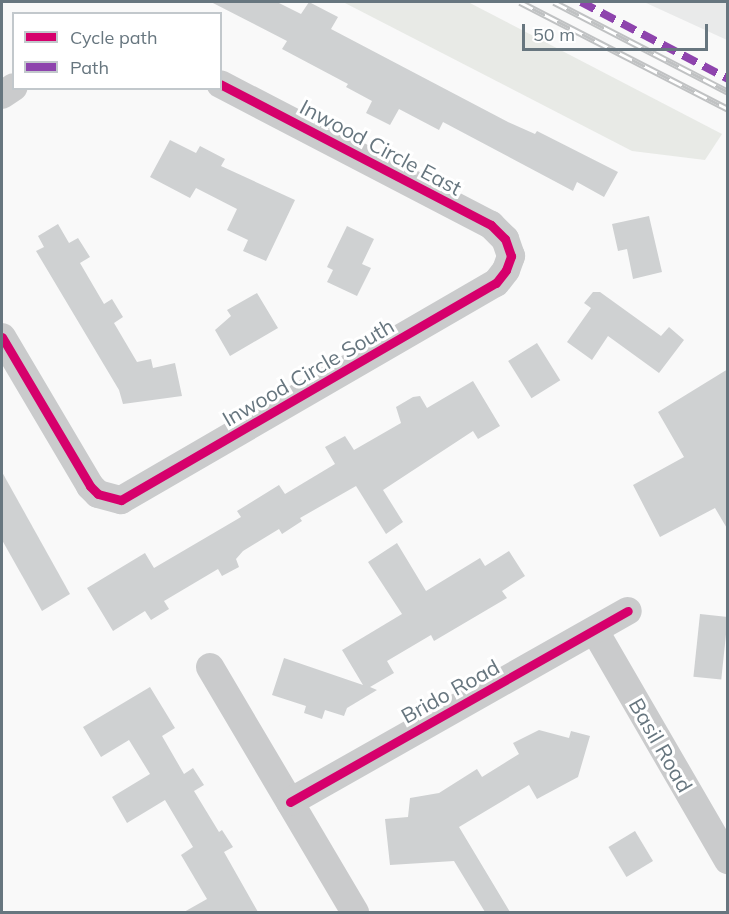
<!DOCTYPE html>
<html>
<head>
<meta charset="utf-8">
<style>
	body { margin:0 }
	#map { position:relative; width:729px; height:914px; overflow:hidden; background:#f9f9f9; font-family:Mulish,sans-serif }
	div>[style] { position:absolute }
	.built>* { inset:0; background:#e9eaea }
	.green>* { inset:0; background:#e8eae6 }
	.building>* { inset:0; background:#cfd1d2; transform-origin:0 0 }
	.minor>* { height:28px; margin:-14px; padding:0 14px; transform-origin:14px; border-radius:14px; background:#cacbcc }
	.rail>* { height:7px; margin-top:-3.5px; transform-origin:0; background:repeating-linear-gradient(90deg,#fff 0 14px,#c0c2c3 0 28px); box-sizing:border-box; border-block:2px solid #c0c2c3 }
	.quiet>* { height:8px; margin-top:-4px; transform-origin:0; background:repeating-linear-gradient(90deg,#8e44ad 0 15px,transparent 0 23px) }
	.cycleway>* { height:9px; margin:-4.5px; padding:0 4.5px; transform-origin:4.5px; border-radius:4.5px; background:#d6006c }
	span { translate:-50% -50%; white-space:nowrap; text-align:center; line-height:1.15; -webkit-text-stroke:6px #fff; paint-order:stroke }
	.street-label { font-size:21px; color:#67767f }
	.frame { position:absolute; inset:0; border:3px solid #67767f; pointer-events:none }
	.legend { position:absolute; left:12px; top:12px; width:210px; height:78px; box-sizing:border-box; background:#fff; border:2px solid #c2c8cc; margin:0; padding:8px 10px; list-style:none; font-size:18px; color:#67767f }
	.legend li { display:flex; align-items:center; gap:12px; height:30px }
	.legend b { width:30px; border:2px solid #c2c8cc }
	.scale { position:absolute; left:522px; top:24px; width:186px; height:27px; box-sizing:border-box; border:3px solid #67767f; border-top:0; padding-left:8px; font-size:18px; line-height:21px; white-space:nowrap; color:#67767f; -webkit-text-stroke:4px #fff; paint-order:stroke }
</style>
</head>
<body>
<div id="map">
	<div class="built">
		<div style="clip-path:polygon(644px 2px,727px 2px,727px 40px)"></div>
	</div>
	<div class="green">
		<div style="clip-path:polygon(343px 2px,468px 2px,722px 134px,705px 160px,632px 151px)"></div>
	</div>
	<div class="building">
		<div style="clip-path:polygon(211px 2px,277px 2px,301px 14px,309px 2px,338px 17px,331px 29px,508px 122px,535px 134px,537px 131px,618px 172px,604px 197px,577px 182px,573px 191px,443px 122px,439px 130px,399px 109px,390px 125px,366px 113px,372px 101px,346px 87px,348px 84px,282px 49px,287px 41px)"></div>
		<div style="clip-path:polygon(170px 140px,196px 153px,200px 146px,225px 159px,221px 166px,295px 200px,266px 261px,243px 251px,248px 240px,227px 230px,237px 209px,196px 188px,190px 198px,150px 177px)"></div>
		<div style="clip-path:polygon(649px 216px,662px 272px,633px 279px,627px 249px,618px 251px,612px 224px)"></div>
		<div style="clip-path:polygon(58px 224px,69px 243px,78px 238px,90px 257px,80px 263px,104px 304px,112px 299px,123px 317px,114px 323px,137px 362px,151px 359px,153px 368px,175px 363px,182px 396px,123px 404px,119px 390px,36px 251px,44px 247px,38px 236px)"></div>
		<div style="clip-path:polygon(347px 226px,374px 239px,362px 264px,371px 268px,357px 296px,327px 282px,333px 270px,327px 267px)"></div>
		<div style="clip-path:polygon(593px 292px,600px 292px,661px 336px,669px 327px,684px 340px,659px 373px,608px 336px,592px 360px,567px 342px,591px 308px,584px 303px)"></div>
		<div style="clip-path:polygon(257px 293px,278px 328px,230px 356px,215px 330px,231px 316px,227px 310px)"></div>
		<div style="left:537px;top:343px;width:44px;height:34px;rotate:58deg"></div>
		<div style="clip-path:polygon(728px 369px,728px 530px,715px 508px,660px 537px,633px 485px,684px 457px,658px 412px)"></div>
		<div style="clip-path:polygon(473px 381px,500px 426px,478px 439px,473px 431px,383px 490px,403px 522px,386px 534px,356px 486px,300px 518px,302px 521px,282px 534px,279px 529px,243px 551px,236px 559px,239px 567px,222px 576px,218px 569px,164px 601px,169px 609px,151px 620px,145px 611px,113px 631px,87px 588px,145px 553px,154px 568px,241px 517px,237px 511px,279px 485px,285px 494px,335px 464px,325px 447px,345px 436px,354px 450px,401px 423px,396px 407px,413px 397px,420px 396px,427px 408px)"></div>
		<div style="clip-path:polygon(2px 472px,70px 594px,42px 611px,2px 540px)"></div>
		<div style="clip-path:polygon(397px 543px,426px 591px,480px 558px,485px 566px,509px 551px,525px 576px,502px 591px,507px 598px,434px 641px,431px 635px,387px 661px,394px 673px,370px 687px,377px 690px,347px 708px,344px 716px,325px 710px,322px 719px,304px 713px,306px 706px,272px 695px,284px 658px,363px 685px,342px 650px,402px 614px,368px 562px)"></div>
		<div style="left:700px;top:614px;width:28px;height:63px;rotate:6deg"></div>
		<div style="clip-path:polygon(150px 687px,175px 728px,162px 736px,184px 774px,193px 768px,204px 785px,194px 791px,219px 832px,222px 830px,233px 847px,224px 852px,258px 912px,184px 912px,207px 899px,181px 855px,193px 847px,165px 800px,127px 823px,112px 797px,150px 774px,129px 740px,101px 757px,83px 727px)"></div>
		<div style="clip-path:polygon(539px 730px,569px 738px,571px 731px,590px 736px,578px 777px,537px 799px,529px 785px,459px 827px,510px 912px,485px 912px,454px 861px,390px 865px,385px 819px,408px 817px,410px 798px,439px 793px,477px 769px,482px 777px,519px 754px,513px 743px)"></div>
		<div style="left:635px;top:831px;width:35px;height:31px;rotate:59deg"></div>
	</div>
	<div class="minor">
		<div style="left:2px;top:95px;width:14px;rotate:-34deg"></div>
		<div style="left:2px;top:337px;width:173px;rotate:59.4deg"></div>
		<div style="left:90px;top:486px;width:11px;rotate:45deg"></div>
		<div style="left:98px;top:494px;width:24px;rotate:15deg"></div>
		<div style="left:121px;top:500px;width:433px;rotate:-30.1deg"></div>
		<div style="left:496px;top:283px;width:16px;rotate:-52deg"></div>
		<div style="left:506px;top:270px;width:15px;rotate:-70deg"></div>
		<div style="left:511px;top:256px;width:18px;rotate:-109deg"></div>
		<div style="left:505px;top:239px;width:20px;rotate:-135deg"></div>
		<div style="left:491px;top:225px;width:305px;rotate:-152.5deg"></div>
		<div style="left:595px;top:631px;width:265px;rotate:59.9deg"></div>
		<div style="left:210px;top:667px;width:285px;rotate:59.4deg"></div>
		<div style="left:290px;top:802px;width:388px;rotate:-29.5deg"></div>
	</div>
	<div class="rail">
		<div style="left:520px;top:2px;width:234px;rotate:27.2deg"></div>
		<div style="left:554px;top:2px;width:196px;rotate:27.3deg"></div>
	</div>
	<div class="quiet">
		<div style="left:581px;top:2px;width:166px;rotate:27.6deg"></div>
	</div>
	<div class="cycleway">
		<div style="left:2px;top:337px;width:173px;rotate:59.4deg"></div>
		<div style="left:90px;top:486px;width:11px;rotate:45deg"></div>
		<div style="left:98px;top:494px;width:24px;rotate:15deg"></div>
		<div style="left:121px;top:500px;width:433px;rotate:-30.1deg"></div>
		<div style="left:496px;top:283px;width:16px;rotate:-52deg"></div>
		<div style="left:506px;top:270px;width:15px;rotate:-70deg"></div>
		<div style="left:511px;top:256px;width:18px;rotate:-109deg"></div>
		<div style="left:505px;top:239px;width:20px;rotate:-135deg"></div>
		<div style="left:491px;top:225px;width:305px;rotate:-152.5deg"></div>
		<div style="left:290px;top:802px;width:388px;rotate:-29.5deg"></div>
	</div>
	<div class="street-label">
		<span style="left:381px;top:147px;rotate:28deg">Inwood Circle East</span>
		<span style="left:308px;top:372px;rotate:-30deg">Inwood Circle South</span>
		<span style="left:450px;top:691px;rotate:-29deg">Brido Road</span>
		<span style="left:661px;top:745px;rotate:60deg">Basil Road</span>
	</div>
	<div class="frame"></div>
	<ul class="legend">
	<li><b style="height:8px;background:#d6006c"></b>Cycle path</li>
	<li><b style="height:8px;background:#8e44ad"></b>Path</li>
	</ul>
	<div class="scale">50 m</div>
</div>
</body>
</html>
